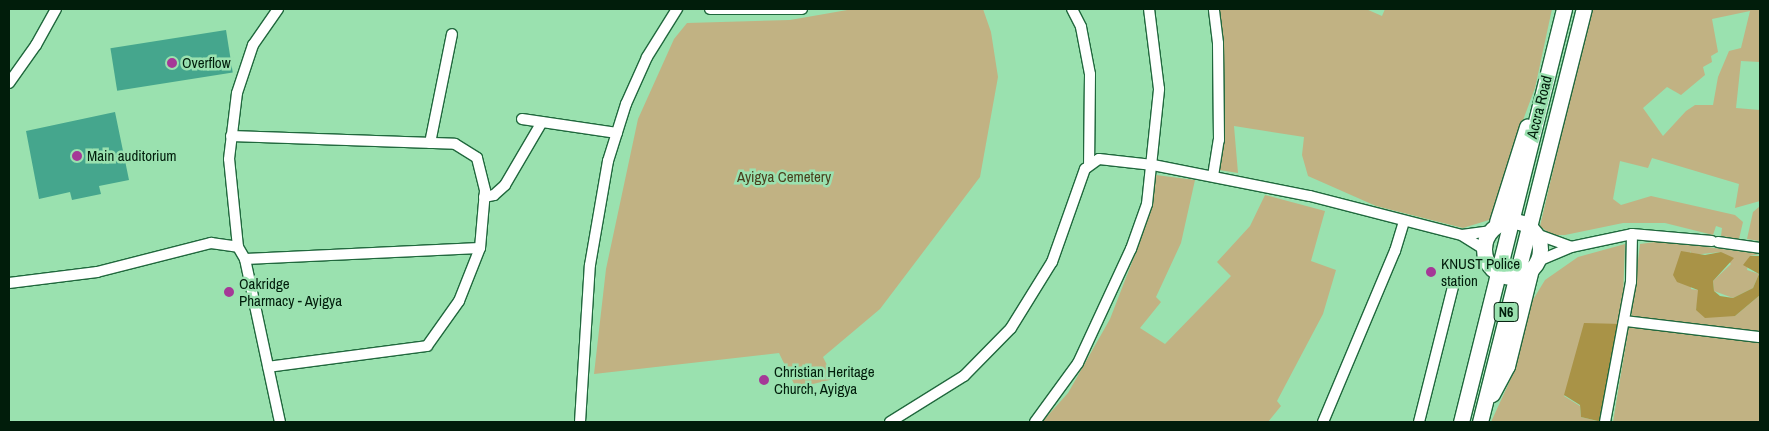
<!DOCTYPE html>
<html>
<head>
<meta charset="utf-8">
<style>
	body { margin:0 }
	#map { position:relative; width:1769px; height:431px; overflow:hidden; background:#9ae1af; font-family:"Archivo Narrow",sans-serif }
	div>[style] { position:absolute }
	.green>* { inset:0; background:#c1b283 }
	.forest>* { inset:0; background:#a99347 }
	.building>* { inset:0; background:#45a68d; transform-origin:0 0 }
	.roads { filter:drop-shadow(1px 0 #20683d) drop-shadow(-1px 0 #20683d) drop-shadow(0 1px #20683d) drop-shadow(0 -1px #20683d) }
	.minor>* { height:10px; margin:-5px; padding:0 5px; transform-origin:5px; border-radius:5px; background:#fff }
	.highway>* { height:15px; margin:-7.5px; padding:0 7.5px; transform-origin:7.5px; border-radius:7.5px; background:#fff }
	.highway>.ring { margin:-7.5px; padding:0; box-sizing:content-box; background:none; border:15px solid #fff; border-radius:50% }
	.dots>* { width:14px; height:14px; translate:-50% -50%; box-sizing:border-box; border:2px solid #9ae1af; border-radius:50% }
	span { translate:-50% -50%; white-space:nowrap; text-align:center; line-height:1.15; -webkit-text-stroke:5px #9ae1af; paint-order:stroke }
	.shield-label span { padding:1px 4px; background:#9ae1af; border:1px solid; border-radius:4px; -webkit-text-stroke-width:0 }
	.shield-label { font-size:14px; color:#011d0b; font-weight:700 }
	.poi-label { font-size:15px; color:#011d0b }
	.left { translate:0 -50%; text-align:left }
	.street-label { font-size:15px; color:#011d0b }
	.park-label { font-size:15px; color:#493f1d }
	.frame { position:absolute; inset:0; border:10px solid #011d0b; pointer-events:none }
</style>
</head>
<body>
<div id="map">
	<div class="green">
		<div style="clip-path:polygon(853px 9px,983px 9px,991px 32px,998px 77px,980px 177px,880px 309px,823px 357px,834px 379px,796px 388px,779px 353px,594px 374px,606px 269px,638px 119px,674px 39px,687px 23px,790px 20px)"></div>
		<div style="clip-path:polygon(1218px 9px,1366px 9px,1382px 16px,1385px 9px,1552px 9px,1535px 88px,1513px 147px,1498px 209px,1489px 220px,1463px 228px,1376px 206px,1308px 176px,1302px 155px,1304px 137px,1234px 126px,1238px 173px,1219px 170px,1223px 53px)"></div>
		<div style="clip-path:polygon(evenodd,1591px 9px,1760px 9px,1760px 62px,1741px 61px,1736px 108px,1760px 110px,1760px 201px,1735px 208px,1739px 184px,1652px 158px,1648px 168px,1620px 161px,1613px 199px,1621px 205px,1651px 196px,1735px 215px,1743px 222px,1739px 239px,1721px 236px,1722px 228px,1716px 226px,1713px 235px,1665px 223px,1623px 223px,1565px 235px,1551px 235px,1540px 226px,1591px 9px,1750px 11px,1741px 48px,1729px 51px,1718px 77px,1713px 105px,1695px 105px,1686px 111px,1663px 136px,1643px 108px,1667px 87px,1681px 95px,1705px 75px,1703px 67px,1712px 62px,1711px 56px,1718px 52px,1712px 19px,1750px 11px)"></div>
		<div style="clip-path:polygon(1156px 175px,1195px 180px,1181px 243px,1156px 297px,1161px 302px,1140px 328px,1165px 344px,1231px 276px,1217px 262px,1250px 226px,1265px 195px,1325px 211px,1311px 261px,1336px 270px,1323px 314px,1277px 401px,1281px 406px,1268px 422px,1042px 422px,1068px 393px,1110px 319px,1141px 239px)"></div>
		<div style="clip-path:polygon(1760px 206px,1760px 241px,1747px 239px,1753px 212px)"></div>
		<div style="clip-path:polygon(1662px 241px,1760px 254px,1750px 256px,1747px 270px,1759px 274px,1753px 288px,1733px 298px,1714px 291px,1713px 281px,1731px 264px,1721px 252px,1692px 255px,1690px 251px,1691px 289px,1698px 290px,1699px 297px,1696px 310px,1735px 316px,1760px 295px,1760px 332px,1631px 319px,1640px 244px)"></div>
		<div style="clip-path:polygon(1625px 244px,1622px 324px,1564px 396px,1580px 406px,1581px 417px,1601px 422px,1491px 422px,1513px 374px,1531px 303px,1545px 280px,1578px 257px)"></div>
		<div style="clip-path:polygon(1629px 325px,1760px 342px,1760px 422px,1613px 422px)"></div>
	</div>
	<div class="forest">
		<div style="clip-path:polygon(1681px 251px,1705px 255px,1721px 252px,1734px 258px,1713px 281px,1714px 291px,1720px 296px,1733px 298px,1753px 288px,1759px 274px,1743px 265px,1750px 256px,1760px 256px,1760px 295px,1735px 316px,1705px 318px,1696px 310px,1698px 290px,1677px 282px,1673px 275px)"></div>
		<div style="clip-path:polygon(1584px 323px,1622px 324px,1602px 422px,1581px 417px,1580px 405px,1564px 395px)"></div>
	</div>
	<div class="building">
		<div style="left:226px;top:30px;width:43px;height:117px;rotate:81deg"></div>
		<div style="clip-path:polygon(115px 112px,129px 180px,99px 186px,101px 194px,72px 200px,70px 192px,39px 199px,26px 131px)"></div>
	</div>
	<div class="roads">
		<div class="minor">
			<div style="left:710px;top:9px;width:92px"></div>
			<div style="left:1072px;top:9px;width:20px;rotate:63deg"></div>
			<div style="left:1081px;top:27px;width:48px;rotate:79.2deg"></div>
			<div style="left:1090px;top:74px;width:90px;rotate:90.6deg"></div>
			<div style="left:9px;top:83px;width:47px;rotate:-54.6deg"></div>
			<div style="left:36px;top:45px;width:41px;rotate:-60.9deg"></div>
			<div style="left:522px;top:119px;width:96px;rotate:8.4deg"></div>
			<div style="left:231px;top:136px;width:224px;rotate:2deg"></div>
			<div style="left:455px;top:144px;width:26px;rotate:32deg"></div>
			<div style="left:477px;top:158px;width:34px;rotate:76deg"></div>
			<div style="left:485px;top:191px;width:57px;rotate:95deg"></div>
			<div style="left:480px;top:248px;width:57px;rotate:111.6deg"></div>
			<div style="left:459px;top:301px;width:55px;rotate:125.4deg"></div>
			<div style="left:427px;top:346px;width:160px;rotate:172.5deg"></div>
			<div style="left:430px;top:143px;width:111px;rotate:-78.6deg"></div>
			<div style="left:1213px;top:176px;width:36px;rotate:-81deg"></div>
			<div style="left:1219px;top:140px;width:97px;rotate:-90.6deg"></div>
			<div style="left:1218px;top:43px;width:34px;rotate:-97deg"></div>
			<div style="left:484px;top:197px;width:10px;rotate:-11deg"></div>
			<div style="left:494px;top:195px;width:15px;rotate:-42deg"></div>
			<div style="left:505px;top:185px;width:73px;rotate:-59.6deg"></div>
			<div style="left:1536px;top:234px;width:37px;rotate:20deg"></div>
			<div style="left:1463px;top:236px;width:25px;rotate:32deg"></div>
			<div style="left:1718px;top:242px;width:42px;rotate:8.1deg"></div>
			<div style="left:238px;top:247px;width:88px;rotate:-95.8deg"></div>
			<div style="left:229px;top:159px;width:66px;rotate:-83.1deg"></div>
			<div style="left:237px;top:93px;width:51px;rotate:-71.6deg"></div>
			<div style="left:253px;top:45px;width:44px;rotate:-55.2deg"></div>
			<div style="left:245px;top:259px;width:235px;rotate:-2.7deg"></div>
			<div style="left:1536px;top:262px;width:38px;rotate:-23deg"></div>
			<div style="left:1571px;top:247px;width:62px;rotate:-12deg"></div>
			<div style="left:1632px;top:234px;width:80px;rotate:5deg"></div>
			<div style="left:9px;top:283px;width:89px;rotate:-7.1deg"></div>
			<div style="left:97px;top:272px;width:118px;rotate:-14.3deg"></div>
			<div style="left:211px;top:243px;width:27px;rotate:8deg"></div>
			<div style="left:238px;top:247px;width:14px;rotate:60deg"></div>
			<div style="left:245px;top:259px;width:167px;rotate:77.9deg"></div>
			<div style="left:1625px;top:321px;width:136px;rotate:6.8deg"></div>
			<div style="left:580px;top:422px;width:157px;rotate:-86.4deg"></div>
			<div style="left:590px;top:265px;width:106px;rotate:-80.2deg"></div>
			<div style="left:608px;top:161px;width:60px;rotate:-72.5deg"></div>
			<div style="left:626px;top:104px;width:51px;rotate:-65.9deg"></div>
			<div style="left:647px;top:57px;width:57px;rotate:-58deg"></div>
			<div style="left:890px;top:422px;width:87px;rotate:-31.9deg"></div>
			<div style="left:964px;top:376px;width:67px;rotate:-45.6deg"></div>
			<div style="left:1011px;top:328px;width:78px;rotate:-58.2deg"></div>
			<div style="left:1052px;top:262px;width:99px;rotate:-70.5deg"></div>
			<div style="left:1085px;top:169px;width:17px;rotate:-36deg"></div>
			<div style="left:1099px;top:159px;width:54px;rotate:6.3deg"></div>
			<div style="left:1153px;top:165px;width:160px;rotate:11.2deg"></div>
			<div style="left:1310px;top:196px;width:157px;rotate:14.4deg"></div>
			<div style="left:1462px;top:235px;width:28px;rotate:-8deg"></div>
			<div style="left:1035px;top:422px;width:73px;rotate:-53.9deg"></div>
			<div style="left:1078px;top:363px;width:126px;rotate:-65.1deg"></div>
			<div style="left:1131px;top:249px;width:48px;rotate:-70.4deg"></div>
			<div style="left:1147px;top:204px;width:116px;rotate:-84deg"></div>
			<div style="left:1159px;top:89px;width:81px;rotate:-97.1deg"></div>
			<div style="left:1323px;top:422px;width:186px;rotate:-67.2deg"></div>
			<div style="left:1395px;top:251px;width:30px;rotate:-73deg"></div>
			<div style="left:1419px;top:422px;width:139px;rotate:-75.9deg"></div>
			<div style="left:1605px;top:422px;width:142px;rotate:-79.5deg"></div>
			<div style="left:1631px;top:282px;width:48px;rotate:-88.8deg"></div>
		</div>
		<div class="highway">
			<div class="ring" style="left:1484px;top:221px;width:41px;height:41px"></div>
			<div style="left:1497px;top:222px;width:100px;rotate:-72.5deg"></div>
			<div style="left:1492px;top:394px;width:32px;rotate:-62deg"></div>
			<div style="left:1507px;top:366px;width:100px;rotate:-76.1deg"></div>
			<div style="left:1461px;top:422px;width:426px;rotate:-76deg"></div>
			<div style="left:1480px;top:422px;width:426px;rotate:-75.9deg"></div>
		</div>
	</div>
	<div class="dots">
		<div style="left:172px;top:63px;background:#a53897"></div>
		<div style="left:77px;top:156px;background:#a53897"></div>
		<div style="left:1431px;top:272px;background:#a53897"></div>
		<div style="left:229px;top:292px;background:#a53897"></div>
		<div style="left:764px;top:380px;background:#a53897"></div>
	</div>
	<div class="shield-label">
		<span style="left:1506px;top:312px">N6</span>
	</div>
	<div class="poi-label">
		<span class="left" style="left:182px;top:63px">Overflow</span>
		<span class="left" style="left:87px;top:156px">Main auditorium</span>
		<span class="left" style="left:1441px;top:272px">KNUST Police<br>station</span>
		<span class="left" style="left:239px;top:292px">Oakridge<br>Pharmacy - Ayigya</span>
		<span class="left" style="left:774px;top:380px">Christian Heritage<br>Church, Ayigya</span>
	</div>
	<div class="street-label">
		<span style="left:1539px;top:107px;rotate:-76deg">Accra Road</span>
	</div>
	<div class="park-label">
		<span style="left:784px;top:177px">Ayigya Cemetery</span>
	</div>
	<div class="frame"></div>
</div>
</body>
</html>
